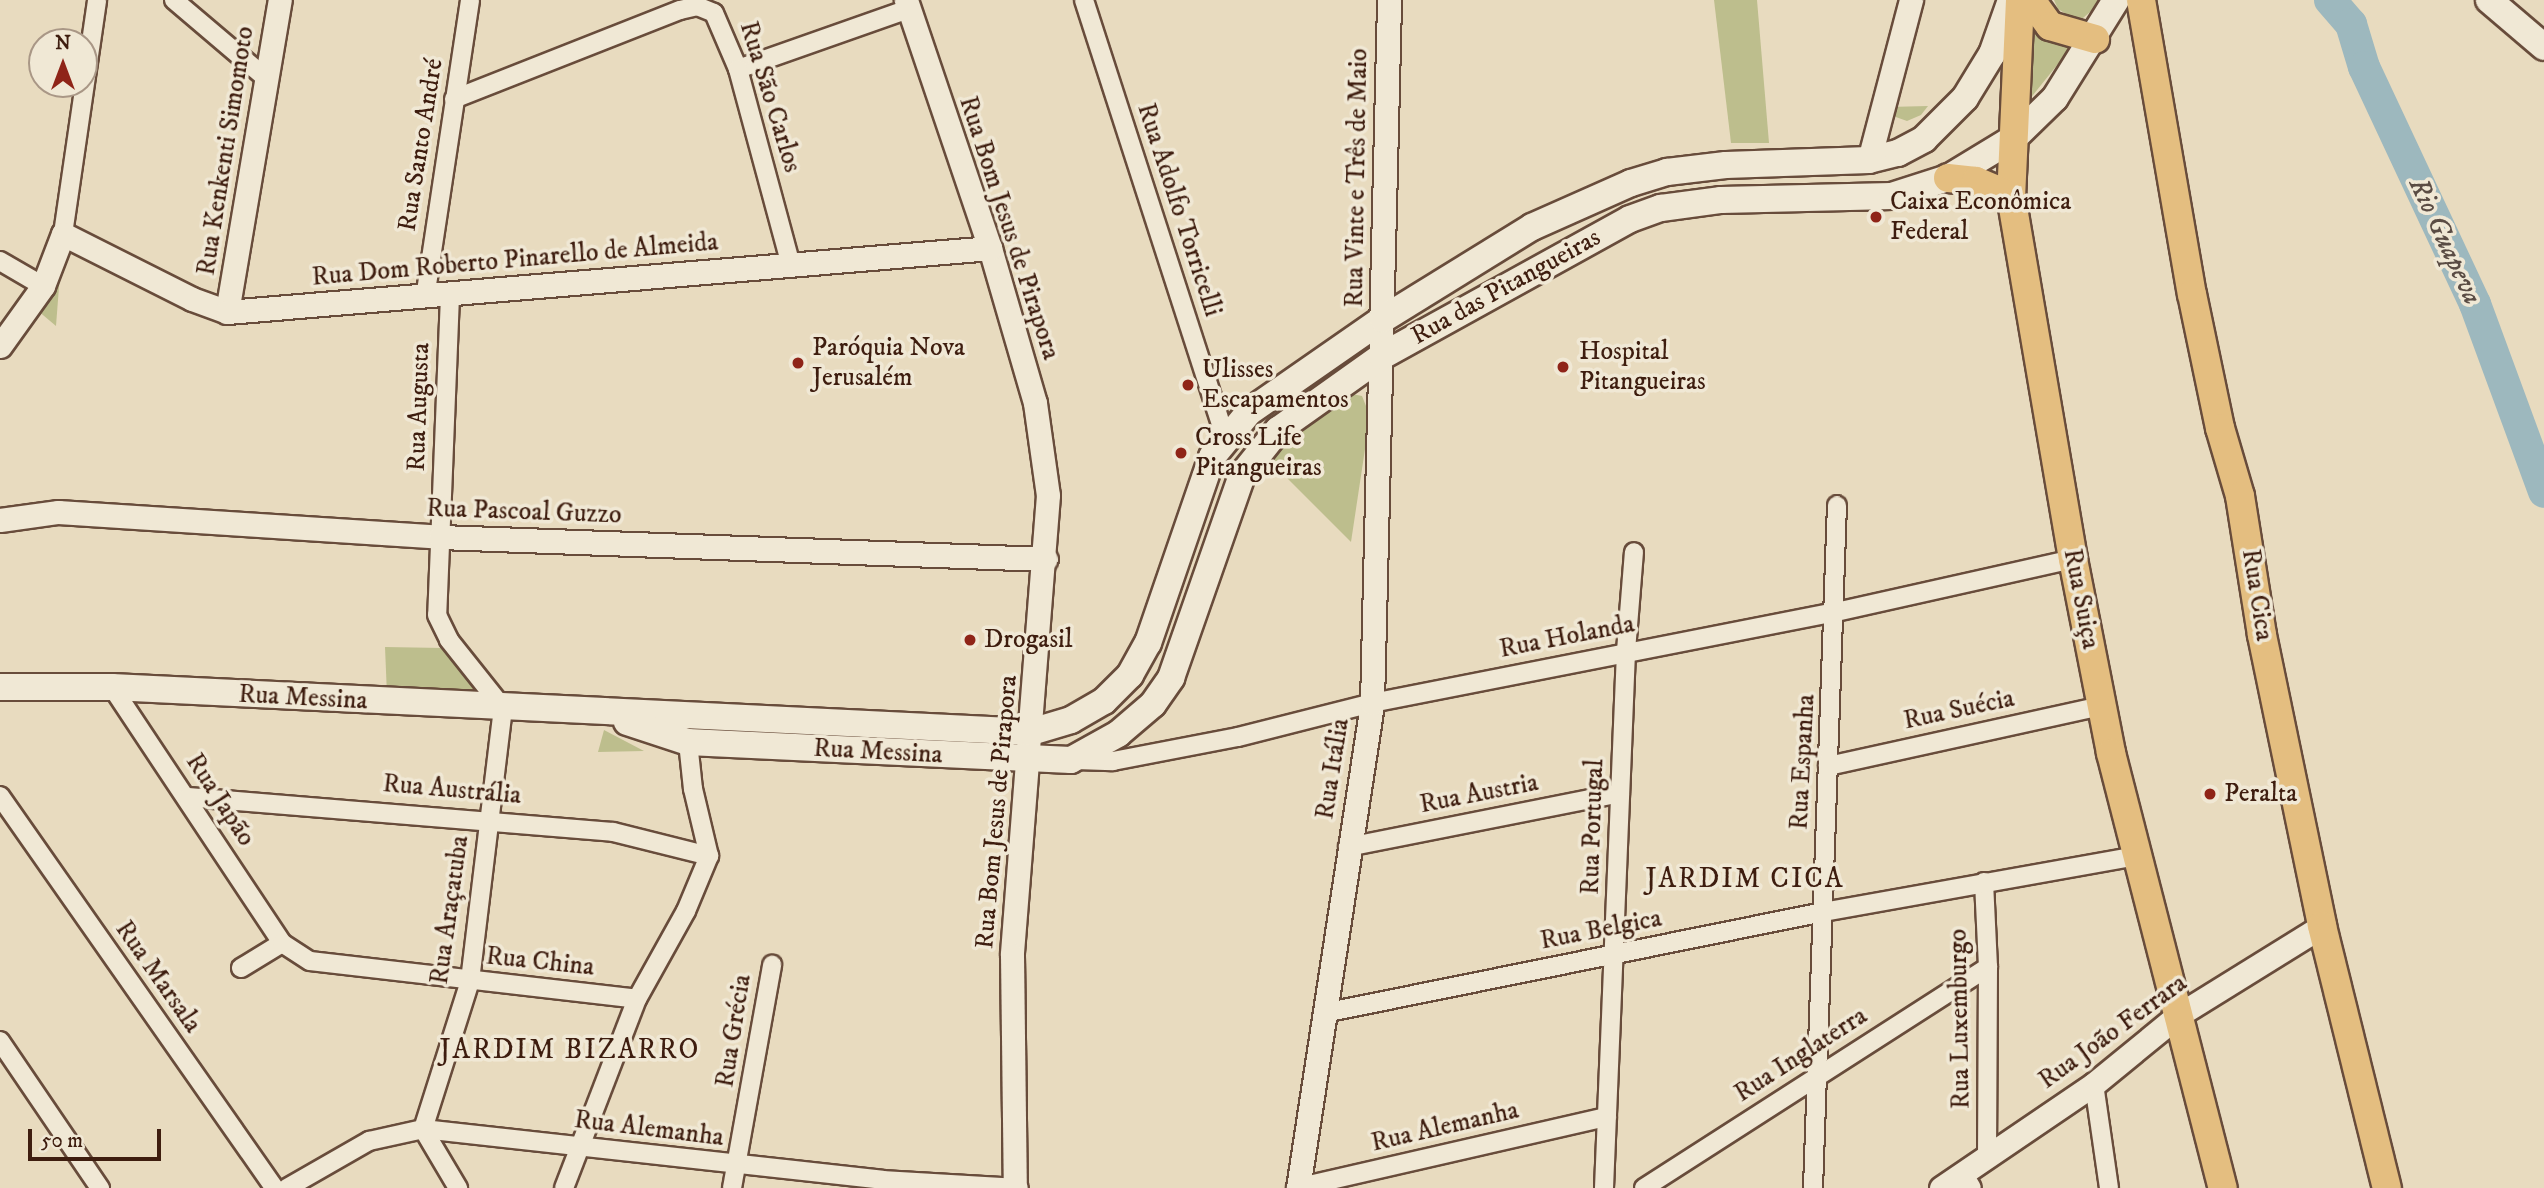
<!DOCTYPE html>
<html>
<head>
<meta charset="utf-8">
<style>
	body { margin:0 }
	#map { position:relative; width:2544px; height:1188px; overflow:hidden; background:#e8dbbf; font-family:"IM FELL DW Pica",serif }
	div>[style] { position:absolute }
	.green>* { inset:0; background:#bdbe8d }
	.river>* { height:32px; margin:-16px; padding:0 16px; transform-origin:16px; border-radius:16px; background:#9db8be }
	.roads { filter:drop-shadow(2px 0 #684c3b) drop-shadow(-2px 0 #684c3b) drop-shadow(0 2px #684c3b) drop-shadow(0 -2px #684c3b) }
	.minor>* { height:18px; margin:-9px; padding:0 9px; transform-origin:9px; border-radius:9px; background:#f0e8d5 }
	.tertiary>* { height:23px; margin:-11.5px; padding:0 11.5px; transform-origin:11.5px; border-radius:11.5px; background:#f0e8d5 }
	.secondary>* { height:26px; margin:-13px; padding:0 13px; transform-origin:13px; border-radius:13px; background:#f0e8d5 }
	.primary>* { height:28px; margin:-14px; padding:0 14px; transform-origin:14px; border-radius:14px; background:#e4be80 }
	.dots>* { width:19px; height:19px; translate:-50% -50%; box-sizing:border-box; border:4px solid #f0e8d5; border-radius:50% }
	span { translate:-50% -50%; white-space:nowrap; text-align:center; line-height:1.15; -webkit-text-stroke:7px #f0e8d5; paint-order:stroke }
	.street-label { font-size:26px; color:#3e1d0f }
	.poi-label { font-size:26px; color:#3e1d0f }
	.left { translate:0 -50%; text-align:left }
	.water-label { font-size:28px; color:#5a4c44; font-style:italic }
	.neighbourhood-label { font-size:28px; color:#3e1d0f; letter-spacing:2px }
	.north { position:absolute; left:28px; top:28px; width:70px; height:70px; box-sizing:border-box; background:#f0e8d5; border:2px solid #a99786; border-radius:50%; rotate:0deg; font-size:19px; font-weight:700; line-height:28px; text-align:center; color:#3e1d0f }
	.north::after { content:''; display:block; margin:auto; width:24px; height:32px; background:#8f2418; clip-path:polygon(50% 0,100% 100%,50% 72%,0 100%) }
	.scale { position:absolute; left:28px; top:1129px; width:133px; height:32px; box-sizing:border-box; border:4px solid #3e1d0f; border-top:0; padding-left:9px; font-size:21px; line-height:24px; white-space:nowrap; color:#3e1d0f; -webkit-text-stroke:5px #f0e8d5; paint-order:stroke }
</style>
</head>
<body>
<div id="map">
	<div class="green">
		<div style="clip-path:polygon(1714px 0,1757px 0,1769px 143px,1731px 143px)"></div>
		<div style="clip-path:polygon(2054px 0,2104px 0,2083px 18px,2071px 17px,2058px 9px)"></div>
		<div style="clip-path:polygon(2031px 17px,2048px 37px,2070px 49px,2029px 100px)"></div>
		<div style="clip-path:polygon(1928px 106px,1921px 115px,1907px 121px,1893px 116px,1888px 107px)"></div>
		<div style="clip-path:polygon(62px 248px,56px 326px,37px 310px)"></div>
		<div style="clip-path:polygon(1352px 394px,1362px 396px,1370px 416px,1351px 542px,1268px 459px,1340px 397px)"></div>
		<div style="clip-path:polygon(385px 647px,443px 648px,473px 681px,478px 697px,387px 695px)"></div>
		<div style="clip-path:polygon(604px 730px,644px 751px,598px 752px)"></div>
	</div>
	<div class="river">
		<div style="left:2330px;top:0;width:32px;rotate:49deg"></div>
		<div style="left:2351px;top:24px;width:45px;rotate:73.2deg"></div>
		<div style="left:2364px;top:67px;width:262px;rotate:64.9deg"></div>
		<div style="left:2475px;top:304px;width:200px;rotate:69.8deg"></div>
	</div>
	<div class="roads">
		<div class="minor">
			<div style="left:174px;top:0;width:121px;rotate:40.3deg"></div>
			<div style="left:1084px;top:0;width:458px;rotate:72.1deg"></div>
			<div style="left:738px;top:69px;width:180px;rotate:-19.4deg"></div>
			<div style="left:454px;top:99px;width:243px;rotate:-21.5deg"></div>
			<div style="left:680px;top:10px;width:17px;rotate:-13deg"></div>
			<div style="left:697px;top:6px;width:18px;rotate:22deg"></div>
			<div style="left:714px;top:13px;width:61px;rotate:66.8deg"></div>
			<div style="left:738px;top:69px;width:203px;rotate:74.9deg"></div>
			<div style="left:63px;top:234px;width:236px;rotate:-81.7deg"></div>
			<div style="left:0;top:261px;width:50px;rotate:30.2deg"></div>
			<div style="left:450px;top:296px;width:319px;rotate:92.3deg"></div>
			<div style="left:437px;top:615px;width:28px;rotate:64deg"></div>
			<div style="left:449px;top:640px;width:87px;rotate:51.5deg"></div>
			<div style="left:503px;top:708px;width:275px;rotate:96.9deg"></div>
			<div style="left:470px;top:981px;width:155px;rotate:107.6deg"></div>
			<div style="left:423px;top:1129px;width:69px;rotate:59.3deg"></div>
			<div style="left:425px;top:298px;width:301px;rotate:-81.4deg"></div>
			<div style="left:112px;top:687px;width:307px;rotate:56.4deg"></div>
			<div style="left:1076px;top:760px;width:37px;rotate:2deg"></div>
			<div style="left:1113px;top:761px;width:127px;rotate:-10.9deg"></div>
			<div style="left:1238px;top:737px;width:138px;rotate:-14.2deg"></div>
			<div style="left:1372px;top:703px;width:473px;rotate:-11.1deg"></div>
			<div style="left:1836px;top:612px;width:243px;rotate:-12.6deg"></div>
			<div style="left:1828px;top:766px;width:280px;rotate:-12.4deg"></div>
			<div style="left:0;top:796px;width:478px;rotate:55deg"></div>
			<div style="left:188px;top:797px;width:426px;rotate:4.7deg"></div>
			<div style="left:613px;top:832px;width:99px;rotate:14deg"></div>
			<div style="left:1348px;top:847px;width:277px;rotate:-11.2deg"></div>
			<div style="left:1984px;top:882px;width:85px;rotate:87.3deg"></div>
			<div style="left:1988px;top:967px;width:189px;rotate:90.3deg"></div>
			<div style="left:241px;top:968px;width:48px;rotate:-31.4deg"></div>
			<div style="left:282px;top:943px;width:33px;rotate:33deg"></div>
			<div style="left:310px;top:961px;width:329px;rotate:6.6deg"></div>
			<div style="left:1324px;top:1013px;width:509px;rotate:-11.44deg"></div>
			<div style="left:1823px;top:912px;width:319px;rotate:-10.1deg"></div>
			<div style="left:0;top:1041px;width:178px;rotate:55.8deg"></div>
			<div style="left:2094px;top:1084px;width:105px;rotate:81.8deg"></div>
			<div style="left:1963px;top:1173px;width:17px;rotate:59deg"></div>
			<div style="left:287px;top:1188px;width:95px;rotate:-29.8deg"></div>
			<div style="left:369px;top:1141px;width:55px;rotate:-12.5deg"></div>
			<div style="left:423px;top:1129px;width:462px;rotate:6.3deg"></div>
			<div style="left:882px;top:1180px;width:137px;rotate:3.3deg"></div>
			<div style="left:564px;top:1188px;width:203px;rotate:-68.9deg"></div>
			<div style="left:637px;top:999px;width:101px;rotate:-60.9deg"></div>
			<div style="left:686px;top:911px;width:60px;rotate:-67.3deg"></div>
			<div style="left:709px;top:856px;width:69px;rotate:-103.4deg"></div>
			<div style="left:693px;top:789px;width:47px;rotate:-96.1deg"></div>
			<div style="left:732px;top:1188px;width:227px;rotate:-79.8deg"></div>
			<div style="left:1296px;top:1188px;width:319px;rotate:-12.9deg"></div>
			<div style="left:1604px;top:1188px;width:537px;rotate:-87.65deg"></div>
			<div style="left:1626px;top:651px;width:99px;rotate:-85.4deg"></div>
			<div style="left:1644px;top:1188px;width:409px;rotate:-32.7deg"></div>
			<div style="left:1813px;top:1188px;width:683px;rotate:-87.99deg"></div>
		</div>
		<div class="tertiary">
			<div style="left:906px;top:0;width:262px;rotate:71.3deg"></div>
			<div style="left:990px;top:248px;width:161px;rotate:73.8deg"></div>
			<div style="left:1035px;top:403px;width:93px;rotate:82deg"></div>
			<div style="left:1048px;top:495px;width:461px;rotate:94.5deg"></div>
			<div style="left:1012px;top:955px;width:233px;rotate:89.3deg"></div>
			<div style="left:1869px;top:160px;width:165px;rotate:-75.3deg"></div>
			<div style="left:227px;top:312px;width:316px;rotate:-80.4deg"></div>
			<div style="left:0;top:346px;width:74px;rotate:-54.4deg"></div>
			<div style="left:43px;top:286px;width:56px;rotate:-69deg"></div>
			<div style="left:63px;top:234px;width:144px;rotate:26.7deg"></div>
			<div style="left:192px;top:299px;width:37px;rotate:20deg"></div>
			<div style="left:227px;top:312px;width:766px;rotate:-4.79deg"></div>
			<div style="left:0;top:520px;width:59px;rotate:-7.9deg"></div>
			<div style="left:58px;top:512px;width:383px;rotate:3.7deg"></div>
			<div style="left:440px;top:537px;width:606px;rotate:2.08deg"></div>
			<div style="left:1298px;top:1188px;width:491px;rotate:-81.3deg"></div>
			<div style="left:1372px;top:703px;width:703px;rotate:-88.61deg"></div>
			<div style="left:1941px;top:1188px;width:185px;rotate:-34.2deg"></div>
			<div style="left:2094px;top:1084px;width:107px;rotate:-39.3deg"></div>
			<div style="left:2177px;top:1016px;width:171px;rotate:-31.8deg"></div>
		</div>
		<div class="secondary">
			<div style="left:2489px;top:0;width:72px;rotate:40.5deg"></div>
			<div style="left:0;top:687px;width:112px"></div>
			<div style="left:112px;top:687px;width:920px;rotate:2.8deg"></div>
			<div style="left:1031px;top:732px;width:42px;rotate:-16.7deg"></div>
			<div style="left:1071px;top:720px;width:38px;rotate:-30deg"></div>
			<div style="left:1104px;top:701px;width:37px;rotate:-45deg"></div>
			<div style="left:1130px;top:675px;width:37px;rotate:-61deg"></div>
			<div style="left:1148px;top:643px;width:197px;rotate:-71deg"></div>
			<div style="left:1212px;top:457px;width:58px;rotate:-50.6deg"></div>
			<div style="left:1249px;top:412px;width:163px;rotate:-34.8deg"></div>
			<div style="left:1383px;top:319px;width:175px;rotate:-31.7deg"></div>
			<div style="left:1532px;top:227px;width:108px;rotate:-24deg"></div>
			<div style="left:1631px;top:183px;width:38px;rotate:-17deg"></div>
			<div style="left:1667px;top:172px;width:59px;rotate:-6.8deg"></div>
			<div style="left:1726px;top:165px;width:143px;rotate:-2deg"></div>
			<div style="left:1869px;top:160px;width:30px;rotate:-14deg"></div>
			<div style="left:1898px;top:153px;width:30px;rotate:-28deg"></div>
			<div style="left:1924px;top:139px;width:58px;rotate:-45deg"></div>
			<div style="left:1965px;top:98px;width:52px;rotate:-58.5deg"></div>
			<div style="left:1992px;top:54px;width:57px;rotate:-70.6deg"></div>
			<div style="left:627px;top:722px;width:64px;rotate:18.2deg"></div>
			<div style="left:688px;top:742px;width:383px;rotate:2.7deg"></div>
			<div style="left:1071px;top:760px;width:54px;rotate:-29deg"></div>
			<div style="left:1118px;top:734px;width:46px;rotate:-40.6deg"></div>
			<div style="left:1153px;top:704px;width:32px;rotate:-55deg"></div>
			<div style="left:1171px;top:678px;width:215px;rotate:-70.7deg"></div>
			<div style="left:1242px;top:475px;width:58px;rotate:-51.3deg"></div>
			<div style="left:1278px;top:430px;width:128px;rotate:-35.4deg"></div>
			<div style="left:1382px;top:356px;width:283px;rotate:-28.9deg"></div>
			<div style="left:1630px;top:219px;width:33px;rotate:-20deg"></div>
			<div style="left:1661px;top:208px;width:61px;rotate:-7.6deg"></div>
			<div style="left:1721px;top:200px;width:171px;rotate:-1.3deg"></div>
			<div style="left:1892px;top:196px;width:59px;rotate:-17.8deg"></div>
			<div style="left:1948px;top:178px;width:77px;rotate:-31.2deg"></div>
			<div style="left:2014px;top:138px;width:57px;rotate:-44.3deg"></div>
			<div style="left:2055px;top:98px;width:115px;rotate:-58.1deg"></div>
		</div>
		<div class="primary">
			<div style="left:2020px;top:0;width:196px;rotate:92.6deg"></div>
			<div style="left:2011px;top:196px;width:368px;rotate:80.3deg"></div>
			<div style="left:2073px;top:559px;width:198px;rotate:78.9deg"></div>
			<div style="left:2111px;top:753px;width:449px;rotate:75.6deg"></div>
			<div style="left:2031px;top:0;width:32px;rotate:54deg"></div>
			<div style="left:2050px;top:26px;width:47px;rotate:16.1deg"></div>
			<div style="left:2141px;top:0;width:298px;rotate:80.2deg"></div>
			<div style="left:2192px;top:294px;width:137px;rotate:78.2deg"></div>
			<div style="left:2220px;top:428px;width:71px;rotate:73.6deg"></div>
			<div style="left:2240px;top:496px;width:141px;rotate:81deg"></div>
			<div style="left:2262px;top:635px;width:297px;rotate:78.3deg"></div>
			<div style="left:2322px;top:926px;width:270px;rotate:76.1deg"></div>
			<div style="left:1948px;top:178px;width:28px;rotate:6deg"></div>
			<div style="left:1976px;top:181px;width:38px;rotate:23deg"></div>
		</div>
	</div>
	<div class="dots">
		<div style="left:1876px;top:217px;background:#8f2418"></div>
		<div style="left:798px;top:363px;background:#8f2418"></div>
		<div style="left:1563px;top:367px;background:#8f2418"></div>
		<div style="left:1188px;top:385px;background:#8f2418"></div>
		<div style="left:1181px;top:453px;background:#8f2418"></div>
		<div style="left:970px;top:640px;background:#8f2418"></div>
		<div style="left:2210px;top:794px;background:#8f2418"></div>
	</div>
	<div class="street-label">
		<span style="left:770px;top:97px;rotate:73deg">Rua São Carlos</span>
		<span style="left:421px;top:145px;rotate:-81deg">Rua Santo André</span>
		<span style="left:226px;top:151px;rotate:-81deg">Rua Kenkenti Simomoto</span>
		<span style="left:1357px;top:178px;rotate:-89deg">Rua Vinte e Três de Maio</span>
		<span style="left:1179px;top:210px;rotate:72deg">Rua Adolfo Torricelli</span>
		<span style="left:1009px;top:228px;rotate:72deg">Rua Bom Jesus de Pirapora</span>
		<span style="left:515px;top:260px;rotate:-5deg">Rua Dom Roberto Pinarello de Almeida</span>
		<span style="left:1506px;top:287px;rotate:-29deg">Rua das Pitangueiras</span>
		<span style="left:419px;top:407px;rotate:-88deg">Rua Augusta</span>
		<span style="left:524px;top:512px;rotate:2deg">Rua Pascoal Guzzo</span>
		<span style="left:2257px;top:595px;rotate:81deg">Rua Cica</span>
		<span style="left:2081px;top:599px;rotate:79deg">Rua Suiça</span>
		<span style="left:1567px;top:637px;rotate:-11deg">Rua Holanda</span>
		<span style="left:303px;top:698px;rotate:3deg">Rua Messina</span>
		<span style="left:1959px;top:710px;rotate:-12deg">Rua Suécia</span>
		<span style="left:878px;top:752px;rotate:3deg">Rua Messina</span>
		<span style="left:1803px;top:762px;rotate:-87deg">Rua Espanha</span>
		<span style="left:1333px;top:769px;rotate:-81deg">Rua Itália</span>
		<span style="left:452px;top:790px;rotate:5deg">Rua Austrália</span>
		<span style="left:1479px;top:794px;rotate:-11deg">Rua Austria</span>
		<span style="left:220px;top:800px;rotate:57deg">Rua Japão</span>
		<span style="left:997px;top:812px;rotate:-85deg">Rua Bom Jesus de Pirapora</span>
		<span style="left:1593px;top:827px;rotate:-88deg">Rua Portugal</span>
		<span style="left:450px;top:910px;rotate:-82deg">Rua Araçatuba</span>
		<span style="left:1601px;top:930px;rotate:-11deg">Rua Belgica</span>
		<span style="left:540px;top:962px;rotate:6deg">Rua China</span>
		<span style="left:158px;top:977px;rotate:55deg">Rua Marsala</span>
		<span style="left:1960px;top:1019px;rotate:-91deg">Rua Luxemburgo</span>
		<span style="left:734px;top:1031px;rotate:-81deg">Rua Grécia</span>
		<span style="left:2113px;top:1032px;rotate:-36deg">Rua João Ferrara</span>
		<span style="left:1801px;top:1055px;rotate:-33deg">Rua Inglaterra</span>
		<span style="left:1445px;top:1127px;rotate:-13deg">Rua Alemanha</span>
		<span style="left:649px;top:1129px;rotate:7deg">Rua Alemanha</span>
	</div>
	<div class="poi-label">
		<span class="left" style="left:1890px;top:217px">Caixa Econômica<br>Federal</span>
		<span class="left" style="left:812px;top:363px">Paróquia Nova<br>Jerusalém</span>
		<span class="left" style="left:1579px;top:367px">Hospital<br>Pitangueiras</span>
		<span class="left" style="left:1202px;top:385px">Ulisses<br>Escapamentos</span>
		<span class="left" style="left:1195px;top:453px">Cross Life<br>Pitangueiras</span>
		<span class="left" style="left:984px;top:640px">Drogasil</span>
		<span class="left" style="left:2224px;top:794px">Peralta</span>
	</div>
	<div class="water-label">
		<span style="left:2445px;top:241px;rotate:65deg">Rio Guapeva</span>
	</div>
	<div class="neighbourhood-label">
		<span style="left:1745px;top:879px">JARDIM CICA</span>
		<span style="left:570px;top:1050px">JARDIM BIZARRO</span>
	</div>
	<div class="north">N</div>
	<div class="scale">50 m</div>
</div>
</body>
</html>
